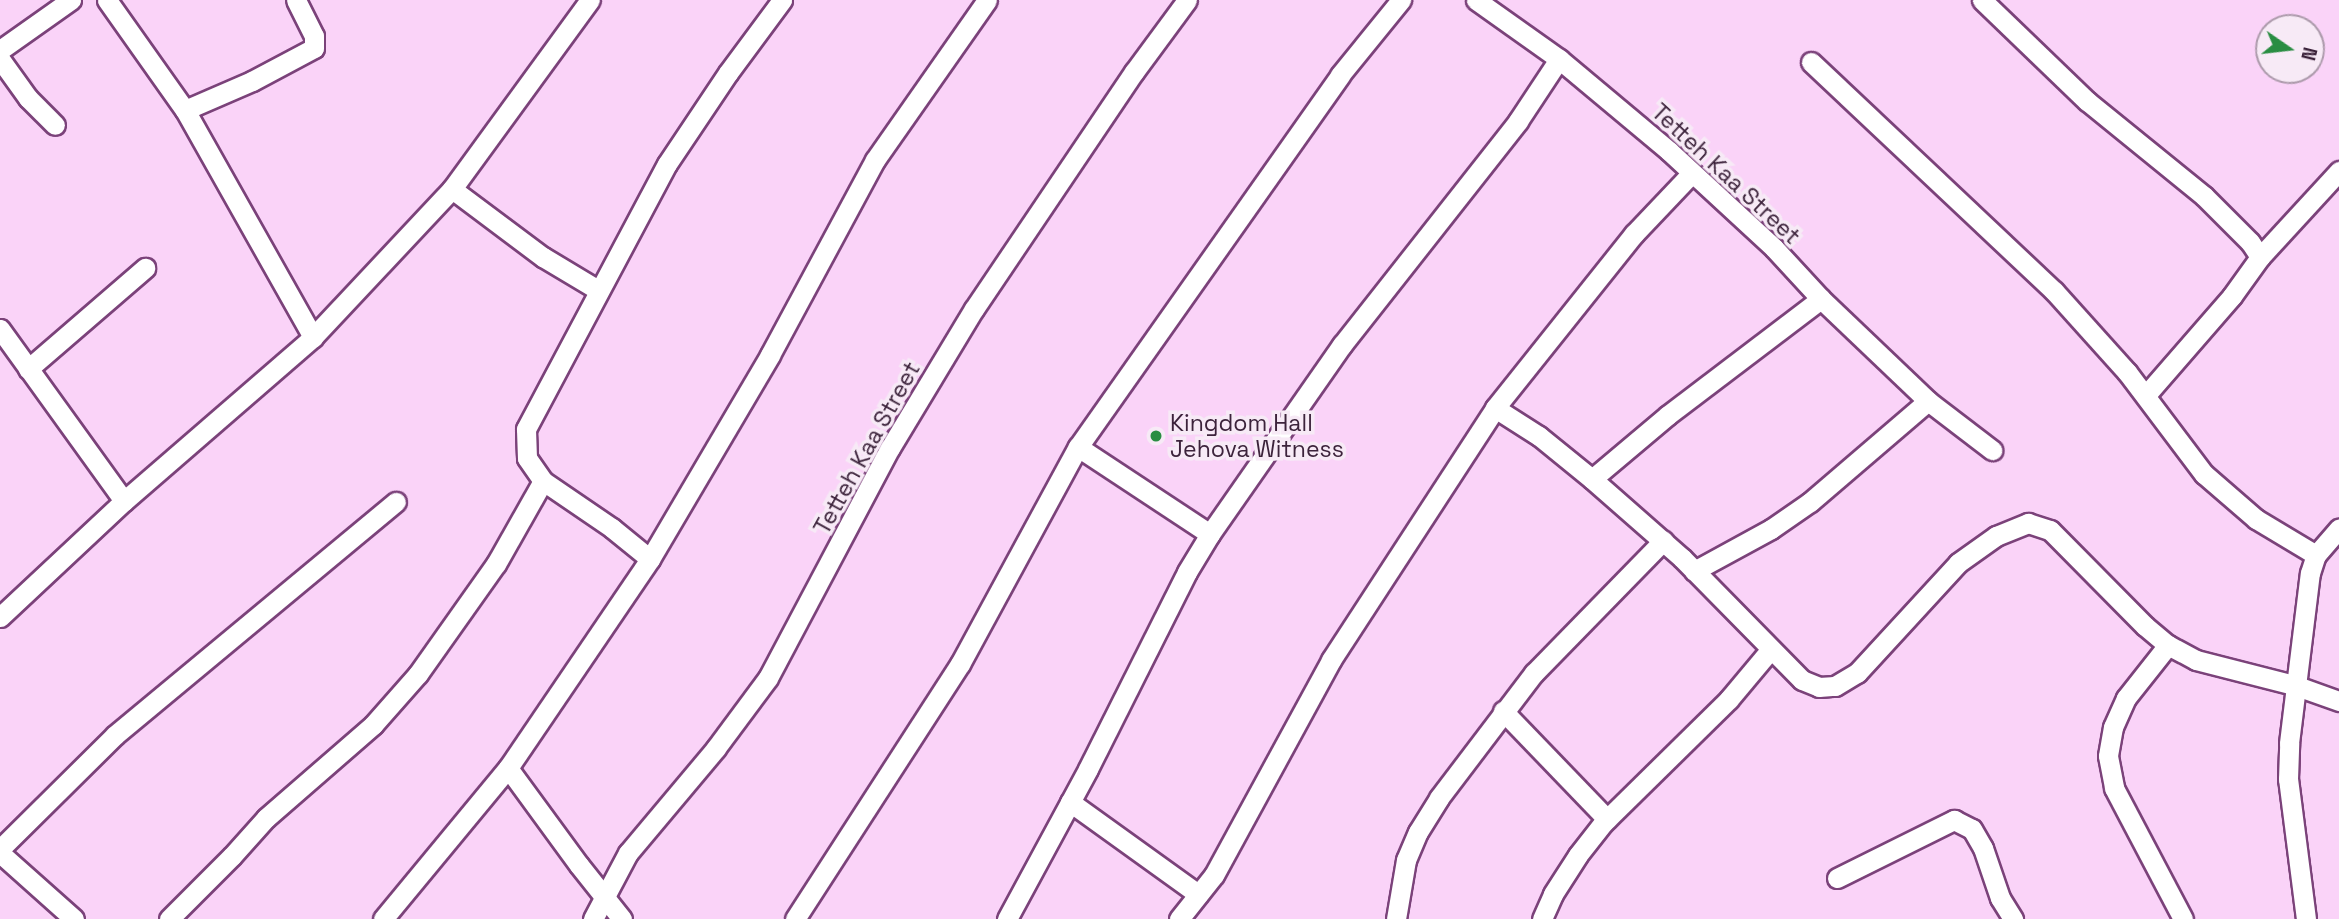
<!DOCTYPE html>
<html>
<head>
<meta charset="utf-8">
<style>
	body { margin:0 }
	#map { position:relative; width:2339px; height:919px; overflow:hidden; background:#fad3f8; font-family:"Space Grotesk",sans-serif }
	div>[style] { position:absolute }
	.roads { filter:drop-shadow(2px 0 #7b427a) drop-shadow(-2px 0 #7b427a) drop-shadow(0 2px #7b427a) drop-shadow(0 -2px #7b427a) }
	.minor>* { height:19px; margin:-9.5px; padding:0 9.5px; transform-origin:9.5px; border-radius:9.5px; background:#fff }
	.dots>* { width:19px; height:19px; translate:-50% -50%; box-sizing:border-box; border:4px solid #f7eaf6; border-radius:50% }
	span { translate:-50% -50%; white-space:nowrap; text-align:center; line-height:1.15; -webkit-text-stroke:7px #f7eaf6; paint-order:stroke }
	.street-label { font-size:23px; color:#3c233b }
	.poi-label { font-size:23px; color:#3c233b }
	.left { translate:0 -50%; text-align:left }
	.north { position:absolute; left:2255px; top:14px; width:70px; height:70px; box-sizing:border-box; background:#f7eaf6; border:2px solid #ac9aab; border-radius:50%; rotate:104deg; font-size:19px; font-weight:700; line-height:28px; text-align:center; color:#3c233b }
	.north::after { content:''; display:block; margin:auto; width:24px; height:32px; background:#298d42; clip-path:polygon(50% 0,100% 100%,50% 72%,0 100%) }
</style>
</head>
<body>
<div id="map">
	<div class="roads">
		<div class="minor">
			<div style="left:107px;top:0;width:135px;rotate:54.7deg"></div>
			<div style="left:185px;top:110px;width:261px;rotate:60.6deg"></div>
			<div style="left:1476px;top:0;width:102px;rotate:35.4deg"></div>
			<div style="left:1559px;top:59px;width:143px;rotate:39.9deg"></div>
			<div style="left:1669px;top:151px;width:143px;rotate:42.7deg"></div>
			<div style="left:1774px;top:248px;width:69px;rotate:47.3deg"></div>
			<div style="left:1821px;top:299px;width:148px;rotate:43.6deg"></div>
			<div style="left:1928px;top:401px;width:81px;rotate:37.4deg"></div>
			<div style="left:1982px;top:0;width:146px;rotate:43.9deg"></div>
			<div style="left:2087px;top:101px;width:151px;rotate:39.1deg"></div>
			<div style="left:2204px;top:196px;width:65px;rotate:45deg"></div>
			<div style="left:2250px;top:242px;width:18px;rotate:56deg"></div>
			<div style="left:0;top:50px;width:87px;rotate:-35.2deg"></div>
			<div style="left:0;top:59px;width:48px;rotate:54.3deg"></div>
			<div style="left:28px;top:98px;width:38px;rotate:45deg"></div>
			<div style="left:1811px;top:62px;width:334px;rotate:43.3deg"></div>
			<div style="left:2054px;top:291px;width:109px;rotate:48deg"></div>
			<div style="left:2127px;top:372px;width:128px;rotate:53deg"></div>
			<div style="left:2204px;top:474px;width:69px;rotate:40.9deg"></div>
			<div style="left:2256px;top:519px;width:70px;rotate:31deg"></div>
			<div style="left:185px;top:110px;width:73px;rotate:-23.4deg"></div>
			<div style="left:252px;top:81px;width:70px;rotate:-28deg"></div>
			<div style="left:314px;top:48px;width:12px;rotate:-90deg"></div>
			<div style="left:314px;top:36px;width:40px;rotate:-116.6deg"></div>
			<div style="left:452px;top:189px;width:114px;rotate:36.8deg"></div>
			<div style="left:543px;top:257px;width:64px;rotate:31deg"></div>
			<div style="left:0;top:329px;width:212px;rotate:54.2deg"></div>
			<div style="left:28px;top:369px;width:155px;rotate:-40.8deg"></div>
			<div style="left:2146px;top:395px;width:131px;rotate:-49deg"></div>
			<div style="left:2232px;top:296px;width:48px;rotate:-54.3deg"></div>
			<div style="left:2260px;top:257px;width:117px;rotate:-47.4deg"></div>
			<div style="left:1495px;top:408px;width:52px;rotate:32.5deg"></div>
			<div style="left:1539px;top:436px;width:68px;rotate:39.1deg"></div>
			<div style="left:1592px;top:479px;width:120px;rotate:41.3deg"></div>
			<div style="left:1682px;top:558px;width:171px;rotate:45.5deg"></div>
			<div style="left:1802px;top:680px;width:18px;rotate:22deg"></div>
			<div style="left:1819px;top:687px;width:16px;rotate:-4deg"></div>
			<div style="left:1835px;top:686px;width:26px;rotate:-31deg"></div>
			<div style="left:1857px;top:673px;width:149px;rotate:-47.4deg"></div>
			<div style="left:1958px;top:563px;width:47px;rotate:-35.4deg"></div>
			<div style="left:1996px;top:536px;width:35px;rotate:-22deg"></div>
			<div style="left:2028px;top:523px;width:23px;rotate:18deg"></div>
			<div style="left:2050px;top:530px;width:135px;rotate:45.3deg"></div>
			<div style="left:2145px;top:626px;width:30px;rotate:40deg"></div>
			<div style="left:2168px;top:645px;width:32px;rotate:28deg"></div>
			<div style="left:2196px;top:660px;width:101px;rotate:14.3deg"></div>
			<div style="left:2294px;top:685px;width:48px;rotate:19.6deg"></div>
			<div style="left:1078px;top:447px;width:158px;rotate:33.4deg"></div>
			<div style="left:1592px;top:479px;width:99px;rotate:-40.1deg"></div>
			<div style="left:1668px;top:415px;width:192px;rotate:-37.2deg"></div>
			<div style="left:650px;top:559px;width:49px;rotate:-140.8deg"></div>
			<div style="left:612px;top:528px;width:83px;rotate:-145.7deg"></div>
			<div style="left:543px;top:481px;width:28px;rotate:-125deg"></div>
			<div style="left:527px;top:458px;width:29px;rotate:-92deg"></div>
			<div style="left:526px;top:429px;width:300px;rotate:-62deg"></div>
			<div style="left:667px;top:164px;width:110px;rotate:-56.2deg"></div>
			<div style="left:728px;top:73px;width:91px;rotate:-53.5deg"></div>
			<div style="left:1694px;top:571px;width:88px;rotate:-28.6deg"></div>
			<div style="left:1771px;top:529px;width:47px;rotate:-34.7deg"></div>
			<div style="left:1810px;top:502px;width:155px;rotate:-40.6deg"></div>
			<div style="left:0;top:617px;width:170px;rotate:-43.1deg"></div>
			<div style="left:124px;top:501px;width:250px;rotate:-40.9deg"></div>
			<div style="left:313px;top:337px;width:203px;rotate:-46.8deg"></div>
			<div style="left:452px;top:189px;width:234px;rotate:-53.9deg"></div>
			<div style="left:2168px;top:645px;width:68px;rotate:128.4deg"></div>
			<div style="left:2126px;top:698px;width:32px;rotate:114deg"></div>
			<div style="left:2113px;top:727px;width:29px;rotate:100deg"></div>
			<div style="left:2108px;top:756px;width:33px;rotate:79deg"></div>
			<div style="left:2114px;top:788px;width:148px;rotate:62.2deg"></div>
			<div style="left:1503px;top:711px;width:150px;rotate:46.1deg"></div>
			<div style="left:508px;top:768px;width:120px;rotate:53.8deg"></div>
			<div style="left:579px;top:865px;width:69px;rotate:51.5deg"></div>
			<div style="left:1070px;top:802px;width:158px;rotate:35.7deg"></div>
			<div style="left:0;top:849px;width:162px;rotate:-44.7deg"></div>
			<div style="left:115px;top:735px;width:365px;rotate:-39.7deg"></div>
			<div style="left:0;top:853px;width:99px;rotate:41.7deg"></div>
			<div style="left:1837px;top:878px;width:131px;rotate:-26.4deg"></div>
			<div style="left:1954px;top:820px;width:20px;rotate:27deg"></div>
			<div style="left:1972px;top:829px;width:22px;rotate:60deg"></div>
			<div style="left:1983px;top:848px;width:53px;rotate:71.2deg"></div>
			<div style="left:2000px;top:898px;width:25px;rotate:58deg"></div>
			<div style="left:169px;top:919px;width:89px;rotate:-45deg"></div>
			<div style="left:232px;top:856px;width:51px;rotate:-48.2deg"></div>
			<div style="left:266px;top:818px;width:142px;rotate:-41deg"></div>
			<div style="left:373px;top:725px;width:68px;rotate:-48.6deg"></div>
			<div style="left:418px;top:674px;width:135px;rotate:-54.7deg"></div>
			<div style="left:496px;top:564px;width:95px;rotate:-60.5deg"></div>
			<div style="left:383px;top:919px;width:196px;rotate:-50.4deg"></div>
			<div style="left:508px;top:768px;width:253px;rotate:-55.8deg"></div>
			<div style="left:650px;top:559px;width:237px;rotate:-59.5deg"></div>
			<div style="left:770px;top:355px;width:221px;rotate:-61.7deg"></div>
			<div style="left:875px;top:160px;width:195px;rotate:-55deg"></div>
			<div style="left:593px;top:919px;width:75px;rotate:-62.1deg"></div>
			<div style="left:628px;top:853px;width:137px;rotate:-50deg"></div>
			<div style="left:716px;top:748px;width:87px;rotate:-53.4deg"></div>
			<div style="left:768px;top:678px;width:260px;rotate:-62.1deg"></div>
			<div style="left:890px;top:448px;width:162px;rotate:-58.9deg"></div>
			<div style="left:974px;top:309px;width:286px;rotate:-56deg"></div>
			<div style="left:1134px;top:72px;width:89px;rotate:-53.6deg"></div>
			<div style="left:795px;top:919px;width:304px;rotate:-57.1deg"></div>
			<div style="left:960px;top:664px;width:247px;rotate:-61.5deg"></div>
			<div style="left:1078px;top:447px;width:455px;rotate:-54.8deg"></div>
			<div style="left:1340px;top:75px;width:97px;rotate:-50.9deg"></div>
			<div style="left:1007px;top:919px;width:170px;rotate:-61.6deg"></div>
			<div style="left:1088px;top:769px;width:220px;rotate:-63.3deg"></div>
			<div style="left:1187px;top:572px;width:44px;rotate:-58.8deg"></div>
			<div style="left:1210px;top:534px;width:231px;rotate:-55.1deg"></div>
			<div style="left:1342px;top:345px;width:285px;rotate:-51.8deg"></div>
			<div style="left:1518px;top:121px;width:74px;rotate:-56.5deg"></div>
			<div style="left:1179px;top:919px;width:56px;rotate:-51.5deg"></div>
			<div style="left:1214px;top:875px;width:245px;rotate:-61.4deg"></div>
			<div style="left:1331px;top:660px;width:301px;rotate:-56.9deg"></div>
			<div style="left:1495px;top:408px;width:223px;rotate:-51.4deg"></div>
			<div style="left:1634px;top:234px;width:83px;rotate:-46.5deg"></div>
			<div style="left:1396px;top:919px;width:60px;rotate:-80.4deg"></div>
			<div style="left:1406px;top:860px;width:30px;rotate:-67deg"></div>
			<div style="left:1418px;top:832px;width:40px;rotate:-58deg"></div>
			<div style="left:1439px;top:798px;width:157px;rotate:-52.8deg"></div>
			<div style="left:1534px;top:673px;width:185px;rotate:-45.7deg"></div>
			<div style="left:1542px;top:919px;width:27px;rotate:-66deg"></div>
			<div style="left:1553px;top:894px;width:46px;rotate:-57.3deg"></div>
			<div style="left:1578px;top:855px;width:42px;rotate:-51.8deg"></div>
			<div style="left:1604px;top:822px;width:175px;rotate:-44.5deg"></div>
			<div style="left:1729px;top:699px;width:65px;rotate:-50deg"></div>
			<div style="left:2306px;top:919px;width:141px;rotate:-97.3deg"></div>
			<div style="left:2288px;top:779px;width:36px;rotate:-88deg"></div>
			<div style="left:2289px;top:743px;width:171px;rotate:-83deg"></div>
			<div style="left:2310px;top:573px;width:19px;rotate:-72deg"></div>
			<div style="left:2316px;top:555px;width:35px;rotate:-49deg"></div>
		</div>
	</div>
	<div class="dots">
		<div style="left:1156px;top:436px;background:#298d42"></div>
	</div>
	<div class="street-label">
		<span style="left:1726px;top:174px;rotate:43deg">Tetteh Kaa Street</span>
		<span style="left:867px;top:448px;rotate:-61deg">Tetteh Kaa Street</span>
	</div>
	<div class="poi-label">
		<span class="left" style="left:1170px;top:436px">Kingdom Hall<br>Jehova Witness</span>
	</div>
	<div class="north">N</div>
</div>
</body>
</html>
